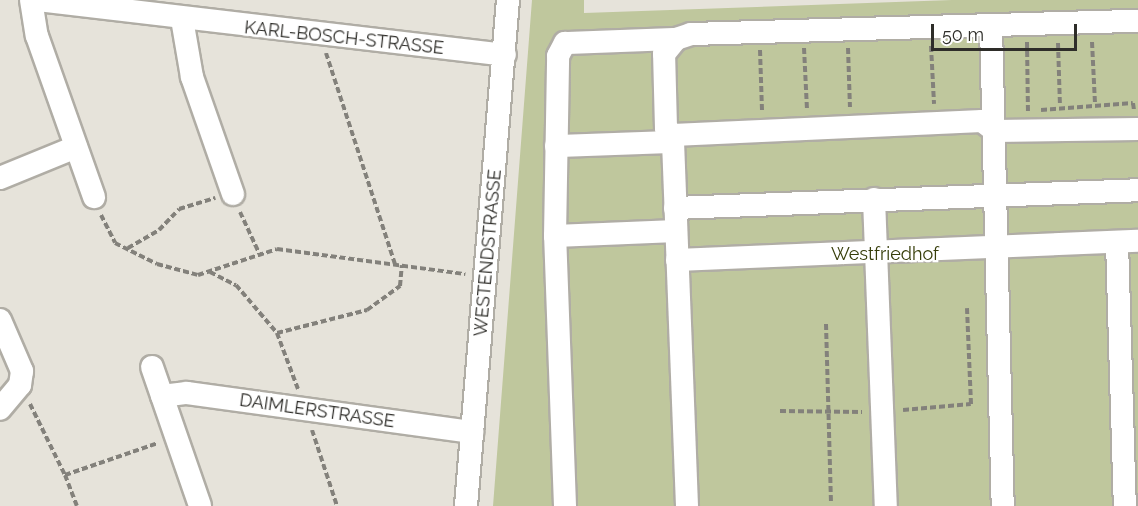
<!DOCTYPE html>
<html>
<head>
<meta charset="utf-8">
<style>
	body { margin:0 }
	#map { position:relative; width:1138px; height:506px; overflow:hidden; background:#e6e3da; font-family:Raleway,sans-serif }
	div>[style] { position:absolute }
	.green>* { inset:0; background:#bfc79d }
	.path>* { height:4px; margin-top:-2px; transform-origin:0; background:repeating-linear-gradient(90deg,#83817b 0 6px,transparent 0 9px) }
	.roads { filter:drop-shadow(2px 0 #b0ada5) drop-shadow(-2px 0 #b0ada5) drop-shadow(0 2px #b0ada5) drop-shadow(0 -2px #b0ada5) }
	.minor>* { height:22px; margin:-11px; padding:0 11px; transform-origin:11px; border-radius:11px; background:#fff }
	span { translate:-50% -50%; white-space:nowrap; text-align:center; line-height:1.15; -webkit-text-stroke:4.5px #fff; paint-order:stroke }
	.street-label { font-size:18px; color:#2e2d29 }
	.park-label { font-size:18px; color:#373e0a }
	.scale { position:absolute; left:931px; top:24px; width:146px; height:27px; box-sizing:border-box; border:3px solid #2e2d29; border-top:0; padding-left:8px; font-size:18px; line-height:21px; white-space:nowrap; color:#2e2d29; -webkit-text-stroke:4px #fff; paint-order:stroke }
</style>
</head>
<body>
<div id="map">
	<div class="green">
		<div style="clip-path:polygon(532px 0,584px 0,584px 13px,952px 0,1138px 0,1138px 506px,493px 506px)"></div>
	</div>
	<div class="path">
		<div style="left:1027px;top:42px;width:71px;rotate:89.2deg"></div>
		<div style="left:1092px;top:42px;width:62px;rotate:87.2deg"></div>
		<div style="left:1058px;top:43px;width:63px;rotate:88.2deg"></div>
		<div style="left:931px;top:46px;width:58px;rotate:87deg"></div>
		<div style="left:804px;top:48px;width:62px;rotate:87.2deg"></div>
		<div style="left:848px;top:48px;width:59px;rotate:88.1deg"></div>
		<div style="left:760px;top:50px;width:61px;rotate:88.1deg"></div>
		<div style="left:326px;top:53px;width:222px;rotate:71.9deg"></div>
		<div style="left:1041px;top:110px;width:92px;rotate:-4.4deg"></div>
		<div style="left:1133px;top:103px;width:7px;rotate:82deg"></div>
		<div style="left:240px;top:212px;width:47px;rotate:65.1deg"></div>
		<div style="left:101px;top:215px;width:31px;rotate:63deg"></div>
		<div style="left:115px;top:243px;width:47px;rotate:26.6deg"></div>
		<div style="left:157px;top:264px;width:42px;rotate:15deg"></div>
		<div style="left:198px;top:275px;width:83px;rotate:-18.2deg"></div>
		<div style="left:277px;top:249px;width:190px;rotate:7.6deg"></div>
		<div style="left:128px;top:248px;width:36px;rotate:-30deg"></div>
		<div style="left:159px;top:230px;width:29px;rotate:-46deg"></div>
		<div style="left:179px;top:209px;width:38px;rotate:-17deg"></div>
		<div style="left:210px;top:272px;width:29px;rotate:27deg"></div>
		<div style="left:236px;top:285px;width:63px;rotate:49.5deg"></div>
		<div style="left:826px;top:324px;width:177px;rotate:88.4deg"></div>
		<div style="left:298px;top:389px;width:60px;rotate:-110.6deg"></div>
		<div style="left:277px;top:333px;width:93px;rotate:-14.3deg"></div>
		<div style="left:367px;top:310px;width:41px;rotate:-36deg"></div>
		<div style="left:400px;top:286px;width:21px;rotate:-85deg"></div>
		<div style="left:30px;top:404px;width:79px;rotate:63.8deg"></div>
		<div style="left:65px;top:475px;width:98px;rotate:-19deg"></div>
		<div style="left:903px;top:410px;width:68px;rotate:-5deg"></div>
		<div style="left:971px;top:404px;width:96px;rotate:-92.4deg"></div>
		<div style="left:780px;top:411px;width:82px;rotate:0.7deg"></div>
		<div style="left:312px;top:430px;width:80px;rotate:71.8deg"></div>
		<div style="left:65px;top:475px;width:33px;rotate:69deg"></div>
	</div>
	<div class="roads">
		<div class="minor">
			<div style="left:31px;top:0;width:36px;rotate:81deg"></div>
			<div style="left:37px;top:36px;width:171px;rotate:70.5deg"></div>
			<div style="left:38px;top:0;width:470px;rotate:6.7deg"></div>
			<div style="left:182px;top:19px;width:59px;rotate:80.2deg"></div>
			<div style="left:192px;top:77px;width:124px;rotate:70.7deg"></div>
			<div style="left:991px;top:26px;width:480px;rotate:88.6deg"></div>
			<div style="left:673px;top:135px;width:10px;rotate:-135deg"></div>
			<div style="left:666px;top:128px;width:74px;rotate:-91.5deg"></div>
			<div style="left:664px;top:54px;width:19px;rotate:-51deg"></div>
			<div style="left:676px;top:39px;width:16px;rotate:-18deg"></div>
			<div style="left:691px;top:34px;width:447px;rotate:-1.7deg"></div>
			<div style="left:556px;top:146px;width:117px;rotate:-2deg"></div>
			<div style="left:0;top:178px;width:82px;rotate:-22.2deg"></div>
			<div style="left:874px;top:199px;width:307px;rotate:87.8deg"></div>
			<div style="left:675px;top:208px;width:463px;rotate:-2.2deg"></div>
			<div style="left:555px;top:236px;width:180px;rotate:-89deg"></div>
			<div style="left:558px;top:56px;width:15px;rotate:-62deg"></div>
			<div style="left:565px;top:43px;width:111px;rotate:-2.1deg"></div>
			<div style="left:1117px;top:242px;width:264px;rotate:88.3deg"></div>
			<div style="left:677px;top:260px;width:461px;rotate:-2.4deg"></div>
			<div style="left:0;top:320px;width:56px;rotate:66.7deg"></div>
			<div style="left:22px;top:371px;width:14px;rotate:98deg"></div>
			<div style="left:20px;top:385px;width:31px;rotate:130deg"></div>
			<div style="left:152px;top:367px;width:147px;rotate:70.9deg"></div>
			<div style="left:162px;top:396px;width:25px;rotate:-7deg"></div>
			<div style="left:187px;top:393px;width:288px;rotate:7.8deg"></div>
			<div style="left:466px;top:506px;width:508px;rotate:-85.26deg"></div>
			<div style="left:565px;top:506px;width:270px;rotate:-92.1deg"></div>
			<div style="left:555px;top:236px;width:121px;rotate:-2.4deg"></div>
			<div style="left:687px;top:506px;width:371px;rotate:-92.2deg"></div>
			<div style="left:673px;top:135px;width:309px;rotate:-2.6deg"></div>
			<div style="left:982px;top:121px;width:16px;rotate:38deg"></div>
			<div style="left:995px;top:131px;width:143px;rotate:-0.8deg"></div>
		</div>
	</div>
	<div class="street-label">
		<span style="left:344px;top:38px;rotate:6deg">KARL-BOSCH-STRASSE</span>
		<span style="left:488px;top:253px;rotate:-85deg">WESTENDSTRASSE</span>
		<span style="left:317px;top:411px;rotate:8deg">DAIMLERSTRASSE</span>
	</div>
	<div class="park-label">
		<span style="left:885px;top:254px">Westfriedhof</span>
	</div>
	<div class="scale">50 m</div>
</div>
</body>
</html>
